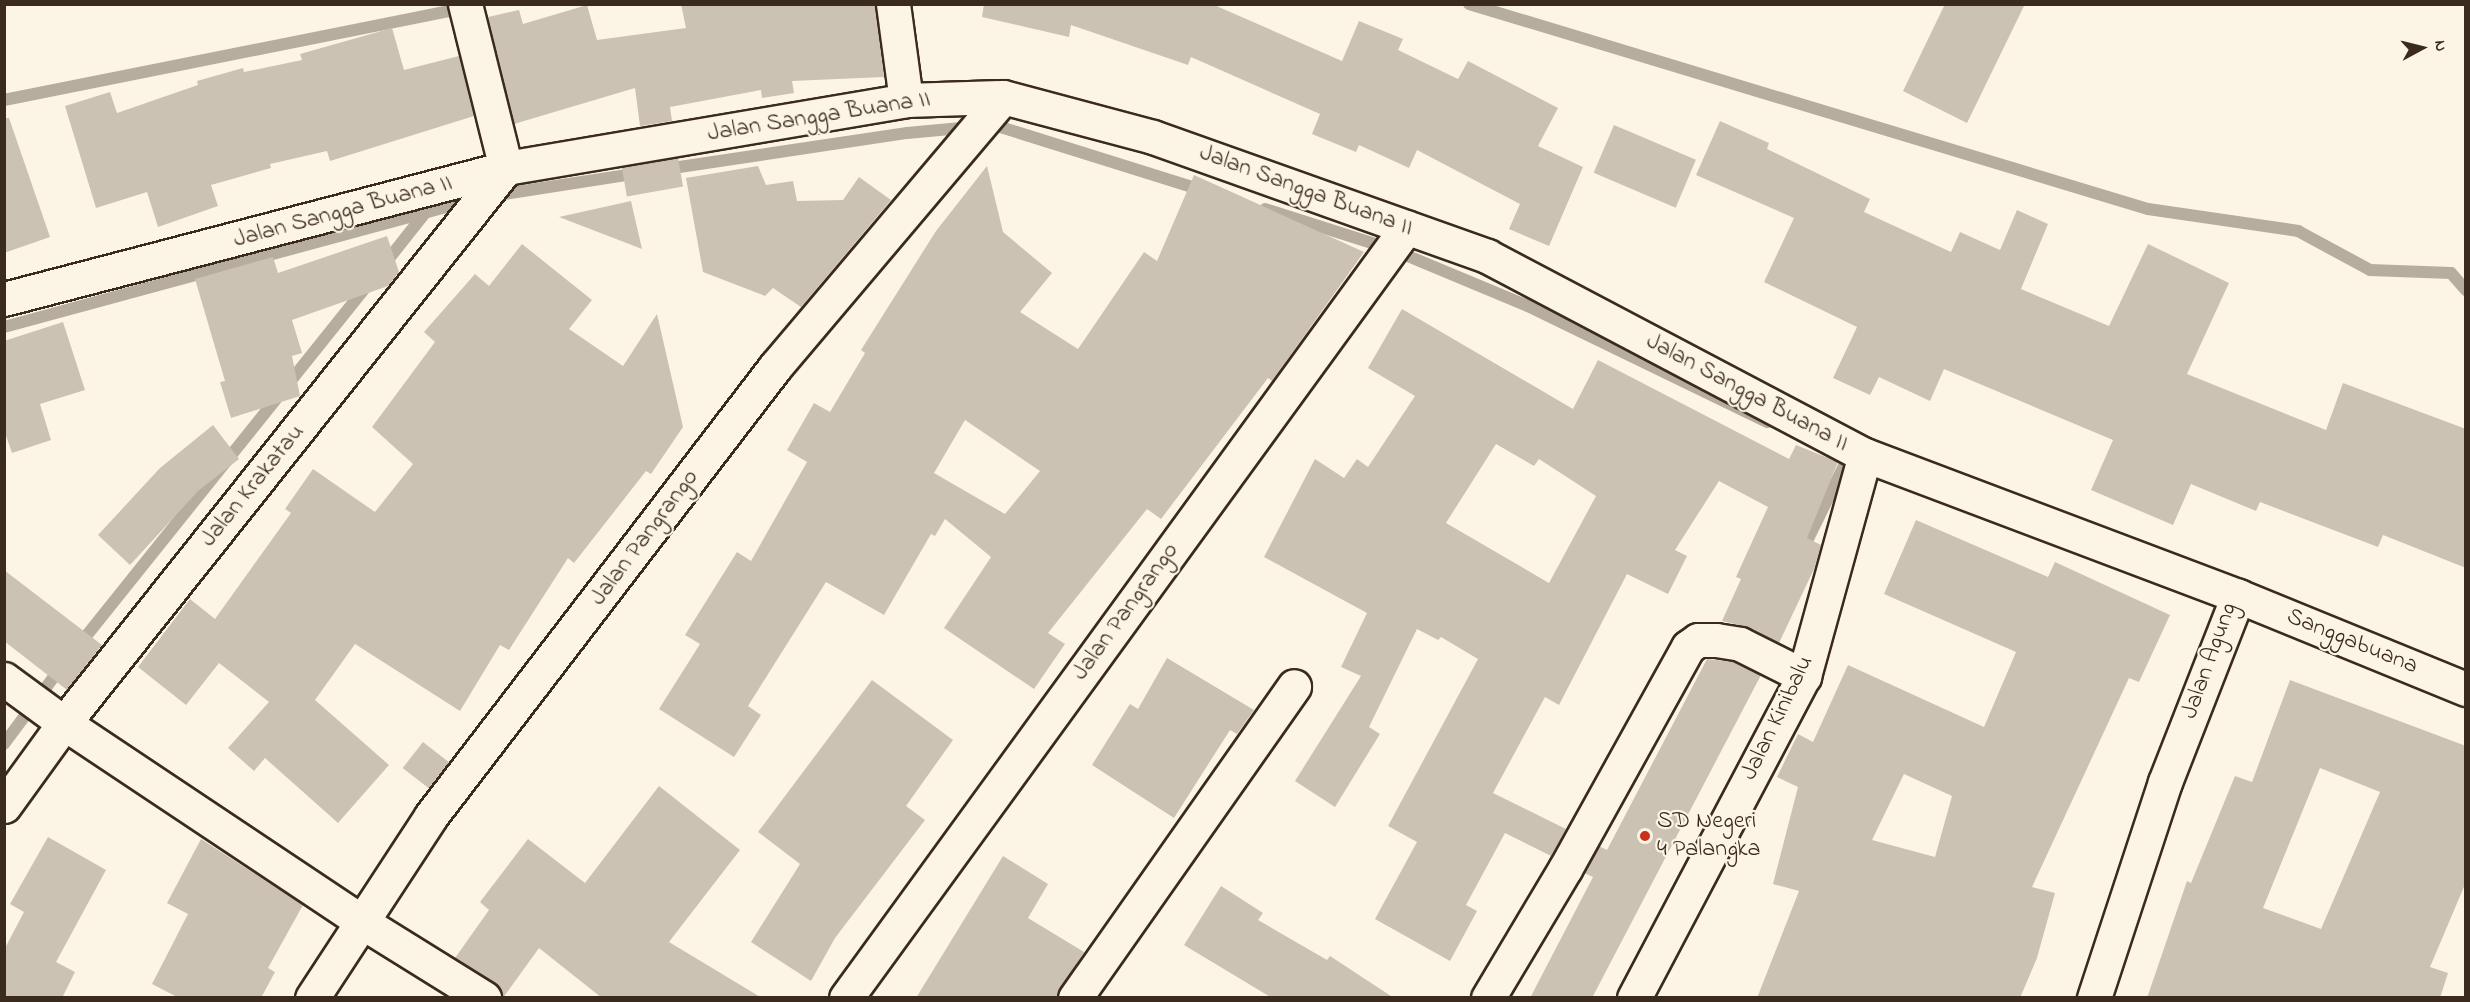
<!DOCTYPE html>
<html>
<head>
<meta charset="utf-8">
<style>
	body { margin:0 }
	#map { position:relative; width:2470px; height:1002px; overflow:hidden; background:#fcf5e5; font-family:"Indie Flower",sans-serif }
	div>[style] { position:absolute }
	.stream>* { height:12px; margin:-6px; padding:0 6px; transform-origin:6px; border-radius:6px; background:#b7ad9e }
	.building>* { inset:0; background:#ccc2b3; transform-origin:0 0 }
	.roads { filter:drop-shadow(2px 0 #3b2a1e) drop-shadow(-2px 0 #3b2a1e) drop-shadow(0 2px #3b2a1e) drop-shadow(0 -2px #3b2a1e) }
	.minor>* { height:33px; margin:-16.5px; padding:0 16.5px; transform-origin:16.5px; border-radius:16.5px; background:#fcf5e5 }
	.dots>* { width:16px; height:16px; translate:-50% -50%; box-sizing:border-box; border:3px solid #fcf5e5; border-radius:50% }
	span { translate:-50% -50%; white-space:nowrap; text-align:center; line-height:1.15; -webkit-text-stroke:4.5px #fcf5e5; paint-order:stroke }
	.street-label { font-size:24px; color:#3b2a1e }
	.poi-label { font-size:24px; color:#3b2a1e }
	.left { translate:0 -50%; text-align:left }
	.frame { position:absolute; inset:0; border:6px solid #3b2a1e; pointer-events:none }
	.north { position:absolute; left:2392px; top:18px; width:60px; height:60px; -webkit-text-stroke:4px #fcf5e5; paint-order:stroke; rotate:83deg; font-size:16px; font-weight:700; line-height:24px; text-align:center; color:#3b2a1e }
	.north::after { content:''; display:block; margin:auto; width:21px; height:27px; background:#3b2a1e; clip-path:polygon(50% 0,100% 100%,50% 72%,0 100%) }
</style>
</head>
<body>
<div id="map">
	<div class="stream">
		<div style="left:1469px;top:4px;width:709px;rotate:16.8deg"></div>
		<div style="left:2148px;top:209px;width:152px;rotate:8.3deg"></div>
		<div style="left:2298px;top:231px;width:82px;rotate:28.4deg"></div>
		<div style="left:2370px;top:270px;width:81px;rotate:2.1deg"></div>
		<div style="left:2451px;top:273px;width:23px;rotate:49deg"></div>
		<div style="left:4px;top:100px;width:470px;rotate:-11.3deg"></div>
		<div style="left:666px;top:169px;width:244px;rotate:-8.5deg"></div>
		<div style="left:907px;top:133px;width:87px;rotate:-5.3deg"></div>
		<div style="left:994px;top:125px;width:221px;rotate:17.4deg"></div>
		<div style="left:491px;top:196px;width:151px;rotate:-8.8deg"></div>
		<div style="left:1265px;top:209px;width:132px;rotate:17.6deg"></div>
		<div style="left:1391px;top:249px;width:148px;rotate:22.6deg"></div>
		<div style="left:1528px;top:306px;width:266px;rotate:25.9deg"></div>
		<div style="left:383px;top:266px;width:68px;rotate:-51.6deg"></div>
		<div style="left:4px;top:327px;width:484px;rotate:-15.2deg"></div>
		<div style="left:1801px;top:553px;width:104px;rotate:-63.7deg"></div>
		<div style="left:1847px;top:460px;width:11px;rotate:-153deg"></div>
		<div style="left:79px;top:645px;width:462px;rotate:-51.3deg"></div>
		<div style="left:4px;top:744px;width:97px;rotate:-53.4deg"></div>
	</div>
	<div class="building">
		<div style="clip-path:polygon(681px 4px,875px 4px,884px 77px,792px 81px,794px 93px,762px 98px,761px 90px,670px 107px,672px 121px,640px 126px,635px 88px,514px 124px,488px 17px,519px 10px,523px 24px,587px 5px,597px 40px,686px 28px)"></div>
		<div style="clip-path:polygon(984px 4px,1212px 4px,1342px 61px,1359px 21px,1403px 39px,1398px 50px,1458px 79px,1468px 61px,1558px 108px,1538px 146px,1583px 167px,1549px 246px,1509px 229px,1520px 204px,1417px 150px,1409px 168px,1359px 145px,1356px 152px,1312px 134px,1320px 114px,1191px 57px,1188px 65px,1071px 25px,1069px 37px,982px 17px)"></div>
		<div style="clip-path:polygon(1945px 4px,2025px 4px,1967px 123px,1903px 91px)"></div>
		<div style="clip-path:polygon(392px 28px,404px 70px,459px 56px,474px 116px,330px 161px,327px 151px,270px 164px,271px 168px,211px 185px,218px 206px,158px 227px,147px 192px,96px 208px,65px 106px,110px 92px,117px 113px,198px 85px,197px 81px,243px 68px,244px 72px,302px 60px,300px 54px)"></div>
		<div style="clip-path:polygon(4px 118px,9px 118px,50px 237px,4px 253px)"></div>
		<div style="clip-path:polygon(1720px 121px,1769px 143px,1767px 149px,1870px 199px,1864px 212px,1951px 252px,1960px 232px,2000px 250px,2017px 210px,2048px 224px,2021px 289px,2109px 326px,2148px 244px,2229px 283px,2187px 374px,2326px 430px,2343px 383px,2466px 429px,2466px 568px,2383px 535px,2378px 547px,2260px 502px,2256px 511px,2191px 484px,2173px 525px,2091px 490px,2113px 440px,1944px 369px,1930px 401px,1879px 377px,1870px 395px,1833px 378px,1857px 327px,1764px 282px,1794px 218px,1696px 175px)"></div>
		<div style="left:1614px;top:125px;width:89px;height:52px;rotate:23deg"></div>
		<div style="left:678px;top:158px;width:29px;height:57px;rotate:80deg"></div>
		<div style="clip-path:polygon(758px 166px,766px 185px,793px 181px,797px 201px,843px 200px,859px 177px,891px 200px,801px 307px,773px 288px,765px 296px,703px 272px,686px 178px)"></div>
		<div style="clip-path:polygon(evenodd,987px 166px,1003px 232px,1052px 273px,1020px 312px,1078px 349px,1144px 252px,1157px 261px,1194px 175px,1364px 252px,1272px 381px,1268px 378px,1161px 519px,1147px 509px,1048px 633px,1065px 644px,1034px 689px,944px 628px,991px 557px,945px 519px,935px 536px,931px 534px,884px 615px,826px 582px,748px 706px,761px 715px,734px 757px,659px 709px,700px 644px,685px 635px,737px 552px,751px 561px,807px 462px,787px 450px,814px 403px,830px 412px,865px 353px,861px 350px,936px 231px,987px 166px,965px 420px,1040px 471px,1005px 514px,934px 473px,965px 420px)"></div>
		<div style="clip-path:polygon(631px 201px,642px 249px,559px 217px)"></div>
		<div style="clip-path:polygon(387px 236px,399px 272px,388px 286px,292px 320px,302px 353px,292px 356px,300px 396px,231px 418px,220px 382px,225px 381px,195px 279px,273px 257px,278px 273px)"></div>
		<div style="clip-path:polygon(522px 244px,592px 300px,569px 329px,623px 366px,657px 314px,683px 427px,651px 474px,646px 471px,574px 563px,568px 558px,509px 650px,500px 645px,460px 711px,355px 644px,315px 700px,389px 765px,338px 823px,265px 758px,254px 771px,228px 748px,269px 702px,219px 663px,186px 705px,138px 667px,190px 599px,215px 619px,291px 513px,285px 509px,313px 469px,375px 512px,413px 464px,372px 427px,435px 342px,424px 332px,475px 274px,489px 286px)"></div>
		<div style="clip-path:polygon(evenodd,1402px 309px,1573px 409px,1598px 360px,1789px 459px,1796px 445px,1838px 462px,1807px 538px,1821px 545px,1814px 569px,1779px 643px,1748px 627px,1722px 621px,1741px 579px,1736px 577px,1768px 507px,1719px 481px,1675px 550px,1687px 556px,1668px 594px,1627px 574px,1559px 705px,1545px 697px,1493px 793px,1566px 829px,1551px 856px,1505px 833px,1466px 905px,1477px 911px,1450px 961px,1375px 919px,1417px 842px,1388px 826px,1478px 659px,1441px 637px,1438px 640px,1417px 629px,1369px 727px,1380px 734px,1335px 807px,1295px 781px,1361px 676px,1341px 667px,1367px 613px,1264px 557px,1315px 459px,1344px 478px,1357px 459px,1368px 467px,1415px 396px,1368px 368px,1402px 309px,1496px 444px,1534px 466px,1539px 459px,1596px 496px,1549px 583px,1446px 523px,1496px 444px)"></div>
		<div style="clip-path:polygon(63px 322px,85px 390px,40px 404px,51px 440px,12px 453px,4px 430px,4px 341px)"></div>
		<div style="clip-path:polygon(213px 425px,239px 459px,198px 491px,130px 565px,98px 535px,160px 468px)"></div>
		<div style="clip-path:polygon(evenodd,1916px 520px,2048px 577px,2055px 562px,2170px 615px,2139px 682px,2129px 678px,2032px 887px,2055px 893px,2037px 958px,2020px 998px,1757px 998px,1799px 891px,1773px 884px,1798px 787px,1777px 777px,1798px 734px,1813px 742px,1848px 665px,1984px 727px,2016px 652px,1884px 594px,1916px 520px,1904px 774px,1952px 796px,1935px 857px,1872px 840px,1904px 774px)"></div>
		<div style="clip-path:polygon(4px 570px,102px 645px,67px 690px,4px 641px)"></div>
		<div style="clip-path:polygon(1167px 658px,1254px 710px,1237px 734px,1230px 730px,1174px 818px,1092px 765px,1130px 704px,1138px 709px)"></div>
		<div style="clip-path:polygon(1707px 659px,1734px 662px,1761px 675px,1592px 998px,1530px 998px,1593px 877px,1584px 873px,1599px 846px,1607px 850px)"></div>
		<div style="clip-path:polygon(872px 680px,953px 740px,906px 806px,925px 820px,835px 938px,811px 981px,751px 942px,800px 864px,758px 832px)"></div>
		<div style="clip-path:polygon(evenodd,2290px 680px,2466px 746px,2466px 882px,2430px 967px,2448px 973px,2440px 998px,2147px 998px,2187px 881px,2191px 883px,2235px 776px,2252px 782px,2290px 680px,2320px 768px,2380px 792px,2321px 929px,2263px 908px,2320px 768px)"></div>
		<div style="left:423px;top:742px;width:33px;height:33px;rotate:38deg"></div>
		<div style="clip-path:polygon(659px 786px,740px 850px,669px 942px,762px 998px,602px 998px,539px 948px,503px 998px,494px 982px,455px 958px,489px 910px,480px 902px,528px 839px,585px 883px)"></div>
		<div style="clip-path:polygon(48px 837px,106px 870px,56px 962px,75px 972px,62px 998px,4px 998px,4px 950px,24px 912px,10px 904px)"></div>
		<div style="clip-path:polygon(201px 839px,303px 905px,268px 968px,275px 972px,261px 998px,179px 998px,152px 984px,188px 914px,167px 903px)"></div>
		<div style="clip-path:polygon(1003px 856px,1048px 884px,1028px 918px,1084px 952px,1056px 998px,916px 998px)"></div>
		<div style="clip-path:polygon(1221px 886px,1263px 913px,1258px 920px,1327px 960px,1330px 956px,1394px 998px,1272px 998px,1184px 945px)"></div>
	</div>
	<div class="roads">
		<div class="minor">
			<div style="left:465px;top:4px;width:169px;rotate:76deg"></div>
			<div style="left:893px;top:4px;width:97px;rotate:82.3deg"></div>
			<div style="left:4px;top:299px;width:519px;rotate:-14.63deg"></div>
			<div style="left:506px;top:168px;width:406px;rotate:-9.6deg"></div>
			<div style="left:906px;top:100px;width:97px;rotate:-1.8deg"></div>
			<div style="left:1003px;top:97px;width:155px;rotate:14.9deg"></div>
			<div style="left:1153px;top:137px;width:355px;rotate:19.6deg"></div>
			<div style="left:1487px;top:256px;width:427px;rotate:27.8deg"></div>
			<div style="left:1865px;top:455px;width:399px;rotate:20.7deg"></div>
			<div style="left:2238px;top:596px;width:246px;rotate:22.2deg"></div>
			<div style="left:4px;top:679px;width:74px;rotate:36.3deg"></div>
			<div style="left:64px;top:723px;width:358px;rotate:33.7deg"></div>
			<div style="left:362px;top:922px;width:144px;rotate:31.9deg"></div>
			<div style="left:4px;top:806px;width:102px;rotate:-54.1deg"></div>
			<div style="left:64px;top:723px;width:709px;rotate:-51.47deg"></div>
			<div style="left:312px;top:998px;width:217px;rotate:-56.8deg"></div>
			<div style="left:431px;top:816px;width:566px;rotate:-52.54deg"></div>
			<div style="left:775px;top:367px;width:353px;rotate:-49.8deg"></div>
			<div style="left:846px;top:998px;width:953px;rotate:-53.96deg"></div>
			<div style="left:1075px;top:998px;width:381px;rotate:-54.9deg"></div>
			<div style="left:1488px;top:998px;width:150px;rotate:-59.2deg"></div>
			<div style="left:1565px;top:869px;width:254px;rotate:-61deg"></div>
			<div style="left:1688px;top:647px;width:12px;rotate:-35deg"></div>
			<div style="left:1698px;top:640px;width:18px"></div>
			<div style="left:1716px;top:640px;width:24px;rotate:9deg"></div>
			<div style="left:1740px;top:644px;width:72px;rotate:26.6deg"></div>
			<div style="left:1634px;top:998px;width:364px;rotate:-62.2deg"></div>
			<div style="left:1804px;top:676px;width:229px;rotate:-74.6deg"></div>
			<div style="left:2094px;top:998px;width:227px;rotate:-71.8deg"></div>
			<div style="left:2165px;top:782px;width:200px;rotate:-68.6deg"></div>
		</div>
	</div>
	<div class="dots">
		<div style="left:1645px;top:836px;background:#c8321e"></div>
	</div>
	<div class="street-label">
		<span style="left:819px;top:117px;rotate:-9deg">Jalan Sangga Buana II</span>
		<span style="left:1306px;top:191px;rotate:20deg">Jalan Sangga Buana II</span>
		<span style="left:343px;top:212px;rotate:-15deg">Jalan Sangga Buana II</span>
		<span style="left:1747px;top:393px;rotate:28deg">Jalan Sangga Buana II</span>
		<span style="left:253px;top:486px;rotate:-51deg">Jalan Krakatau</span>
		<span style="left:645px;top:538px;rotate:-53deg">Jalan Pangrango</span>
		<span style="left:1126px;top:612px;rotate:-54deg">Jalan Pangrango</span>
		<span style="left:2352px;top:642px;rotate:22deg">Sanggabuana</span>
		<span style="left:2210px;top:661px;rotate:-70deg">Jalan Agung</span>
		<span style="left:1778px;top:718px;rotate:-64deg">Jalan Kinibalu</span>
	</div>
	<div class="poi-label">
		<span class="left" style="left:1657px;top:836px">SD Negeri<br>4 Palangka</span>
	</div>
	<div class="frame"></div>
	<div class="north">N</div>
</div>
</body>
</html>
